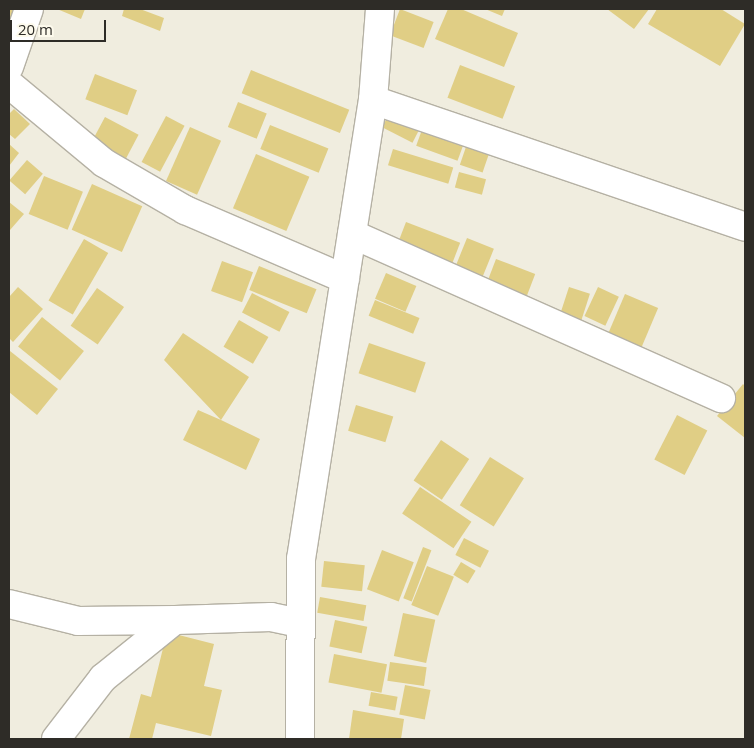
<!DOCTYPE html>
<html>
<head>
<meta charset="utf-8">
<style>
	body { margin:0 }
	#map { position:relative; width:754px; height:748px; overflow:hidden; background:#f0eddf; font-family:"Open Sans",sans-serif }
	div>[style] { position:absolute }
	.building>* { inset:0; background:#e0ce85; transform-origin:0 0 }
	.roads { filter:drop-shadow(1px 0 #b5b1a4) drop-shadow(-1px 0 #b5b1a4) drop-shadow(0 1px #b5b1a4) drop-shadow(0 -1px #b5b1a4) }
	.minor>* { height:28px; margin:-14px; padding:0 14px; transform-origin:14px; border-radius:14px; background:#fff }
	span { translate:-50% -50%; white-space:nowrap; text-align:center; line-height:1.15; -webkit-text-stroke:4.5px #fdfaec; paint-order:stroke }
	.frame { position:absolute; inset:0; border:10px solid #2e2c27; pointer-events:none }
	.scale { position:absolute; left:10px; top:20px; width:96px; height:22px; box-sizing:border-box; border:2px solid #2e2c27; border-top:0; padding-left:6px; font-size:15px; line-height:18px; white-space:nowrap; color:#2e2c27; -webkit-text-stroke:4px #fdfaec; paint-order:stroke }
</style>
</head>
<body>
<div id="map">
	<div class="building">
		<div style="clip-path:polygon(9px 9px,18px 9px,9px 33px)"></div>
		<div style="clip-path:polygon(57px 9px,85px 9px,81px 19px)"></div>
		<div style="clip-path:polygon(124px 9px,140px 9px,164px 18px,160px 31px,122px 16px)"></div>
		<div style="left:400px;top:9px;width:36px;height:28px;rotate:21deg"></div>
		<div style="clip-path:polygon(448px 9px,461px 9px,518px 33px,504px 67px,435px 39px)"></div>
		<div style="clip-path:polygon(485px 9px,505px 9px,502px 16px)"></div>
		<div style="clip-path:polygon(607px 9px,649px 9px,634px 29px)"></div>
		<div style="clip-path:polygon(657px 9px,721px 9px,745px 24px,720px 66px,648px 24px)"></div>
		<div style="left:460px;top:65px;width:59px;height:35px;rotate:21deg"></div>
		<div style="left:251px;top:70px;width:106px;height:25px;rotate:22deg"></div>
		<div style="left:95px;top:74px;width:45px;height:27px;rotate:21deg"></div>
		<div style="left:238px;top:102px;width:31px;height:27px;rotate:22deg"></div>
		<div style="clip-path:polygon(14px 109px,30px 124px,15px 139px,9px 134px,9px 114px)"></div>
		<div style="left:389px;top:114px;width:34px;height:15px;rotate:27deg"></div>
		<div style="left:166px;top:116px;width:21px;height:52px;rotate:28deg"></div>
		<div style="left:105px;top:117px;width:38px;height:27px;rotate:28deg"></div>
		<div style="left:270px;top:125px;width:63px;height:26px;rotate:22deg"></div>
		<div style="left:190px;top:127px;width:34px;height:59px;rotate:24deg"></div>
		<div style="left:423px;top:127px;width:44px;height:20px;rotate:20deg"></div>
		<div style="left:468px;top:141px;width:24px;height:25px;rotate:19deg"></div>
		<div style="clip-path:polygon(9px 144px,19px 153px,9px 166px)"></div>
		<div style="left:393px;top:149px;width:63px;height:17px;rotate:17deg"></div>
		<div style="left:256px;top:154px;width:58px;height:59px;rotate:23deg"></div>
		<div style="left:27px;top:160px;width:21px;height:27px;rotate:41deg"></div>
		<div style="left:459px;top:172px;width:28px;height:16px;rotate:15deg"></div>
		<div style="left:44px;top:176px;width:42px;height:41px;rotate:22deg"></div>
		<div style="left:92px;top:184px;width:55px;height:50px;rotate:24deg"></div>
		<div style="clip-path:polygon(9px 202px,24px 214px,10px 230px,9px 229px)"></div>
		<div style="left:406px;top:222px;width:58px;height:30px;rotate:21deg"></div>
		<div style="left:467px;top:238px;width:29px;height:35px;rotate:22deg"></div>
		<div style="left:84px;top:239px;width:28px;height:71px;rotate:30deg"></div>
		<div style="left:496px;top:259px;width:42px;height:24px;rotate:21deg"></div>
		<div style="left:222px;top:261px;width:33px;height:32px;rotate:20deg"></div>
		<div style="left:259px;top:266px;width:62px;height:26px;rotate:22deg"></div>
		<div style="left:386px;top:273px;width:33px;height:28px;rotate:23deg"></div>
		<div style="clip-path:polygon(18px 287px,43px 309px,13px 342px,9px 338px,9px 297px)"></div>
		<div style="left:569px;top:287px;width:22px;height:34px;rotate:18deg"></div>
		<div style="left:598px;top:287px;width:23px;height:32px;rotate:25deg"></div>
		<div style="left:97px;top:288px;width:33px;height:46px;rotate:35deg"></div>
		<div style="left:252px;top:293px;width:42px;height:22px;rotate:27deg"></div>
		<div style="left:625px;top:294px;width:36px;height:49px;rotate:23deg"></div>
		<div style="left:375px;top:300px;width:48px;height:17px;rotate:22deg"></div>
		<div style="left:42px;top:317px;width:54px;height:38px;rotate:39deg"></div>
		<div style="left:239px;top:320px;width:34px;height:31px;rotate:30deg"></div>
		<div style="clip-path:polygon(183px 333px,249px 377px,221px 420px,260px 439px,246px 470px,183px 440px,198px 410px,221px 420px,164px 360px)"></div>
		<div style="left:369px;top:343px;width:60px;height:32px;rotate:19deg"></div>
		<div style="clip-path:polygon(10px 351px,58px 389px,37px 415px,9px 392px)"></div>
		<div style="clip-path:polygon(743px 384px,745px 386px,745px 438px,717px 416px)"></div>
		<div style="left:356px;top:405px;width:39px;height:27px;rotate:17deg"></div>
		<div style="left:677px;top:415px;width:34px;height:50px;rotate:27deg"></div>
		<div style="left:441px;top:440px;width:34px;height:49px;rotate:34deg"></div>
		<div style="left:490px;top:457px;width:40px;height:57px;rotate:32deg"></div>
		<div style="left:420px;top:487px;width:62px;height:32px;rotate:34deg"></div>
		<div style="left:464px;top:538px;width:28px;height:19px;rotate:27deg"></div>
		<div style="left:423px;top:547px;width:9px;height:55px;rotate:21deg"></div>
		<div style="left:382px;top:550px;width:34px;height:42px;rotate:21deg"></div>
		<div style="left:324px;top:561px;width:41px;height:26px;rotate:6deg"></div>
		<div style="left:461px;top:562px;width:17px;height:15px;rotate:31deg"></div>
		<div style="left:427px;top:566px;width:29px;height:42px;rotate:22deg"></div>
		<div style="left:320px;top:597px;width:47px;height:16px;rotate:10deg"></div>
		<div style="left:403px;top:613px;width:33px;height:44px;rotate:12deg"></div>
		<div style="left:335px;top:620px;width:33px;height:27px;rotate:12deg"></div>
		<div style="clip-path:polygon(167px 632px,214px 644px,204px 686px,222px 690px,211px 736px,156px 723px,152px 739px,129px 739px,141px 694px,151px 697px)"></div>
		<div style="left:334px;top:654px;width:54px;height:29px;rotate:11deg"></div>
		<div style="left:390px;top:662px;width:37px;height:19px;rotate:8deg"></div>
		<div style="left:405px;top:685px;width:26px;height:30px;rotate:11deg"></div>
		<div style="left:371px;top:692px;width:27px;height:14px;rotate:10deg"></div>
		<div style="clip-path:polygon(353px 710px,404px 719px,401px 739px,349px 739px)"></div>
	</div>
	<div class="roads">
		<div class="minor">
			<div style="left:9px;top:67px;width:61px;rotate:-71deg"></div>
			<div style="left:9px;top:84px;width:124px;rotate:39.7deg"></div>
			<div style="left:104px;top:163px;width:94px;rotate:30.1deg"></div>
			<div style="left:185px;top:210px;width:174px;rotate:23.3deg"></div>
			<div style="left:373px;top:100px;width:393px;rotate:18.8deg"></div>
			<div style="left:352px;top:234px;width:404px;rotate:24deg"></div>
			<div style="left:9px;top:604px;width:71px;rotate:13.8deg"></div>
			<div style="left:78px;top:621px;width:97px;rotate:-0.6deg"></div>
			<div style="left:56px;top:739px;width:77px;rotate:-52.4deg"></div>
			<div style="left:103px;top:678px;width:92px;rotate:-38.9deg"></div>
			<div style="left:175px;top:620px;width:96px;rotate:-1.8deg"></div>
			<div style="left:271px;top:617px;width:29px;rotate:12deg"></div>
			<div style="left:300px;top:739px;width:180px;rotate:-89.7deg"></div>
			<div style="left:301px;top:559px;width:465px;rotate:-81.1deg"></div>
			<div style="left:373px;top:100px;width:91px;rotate:-85.6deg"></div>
		</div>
	</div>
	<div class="frame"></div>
	<div class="scale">20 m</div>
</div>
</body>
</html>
